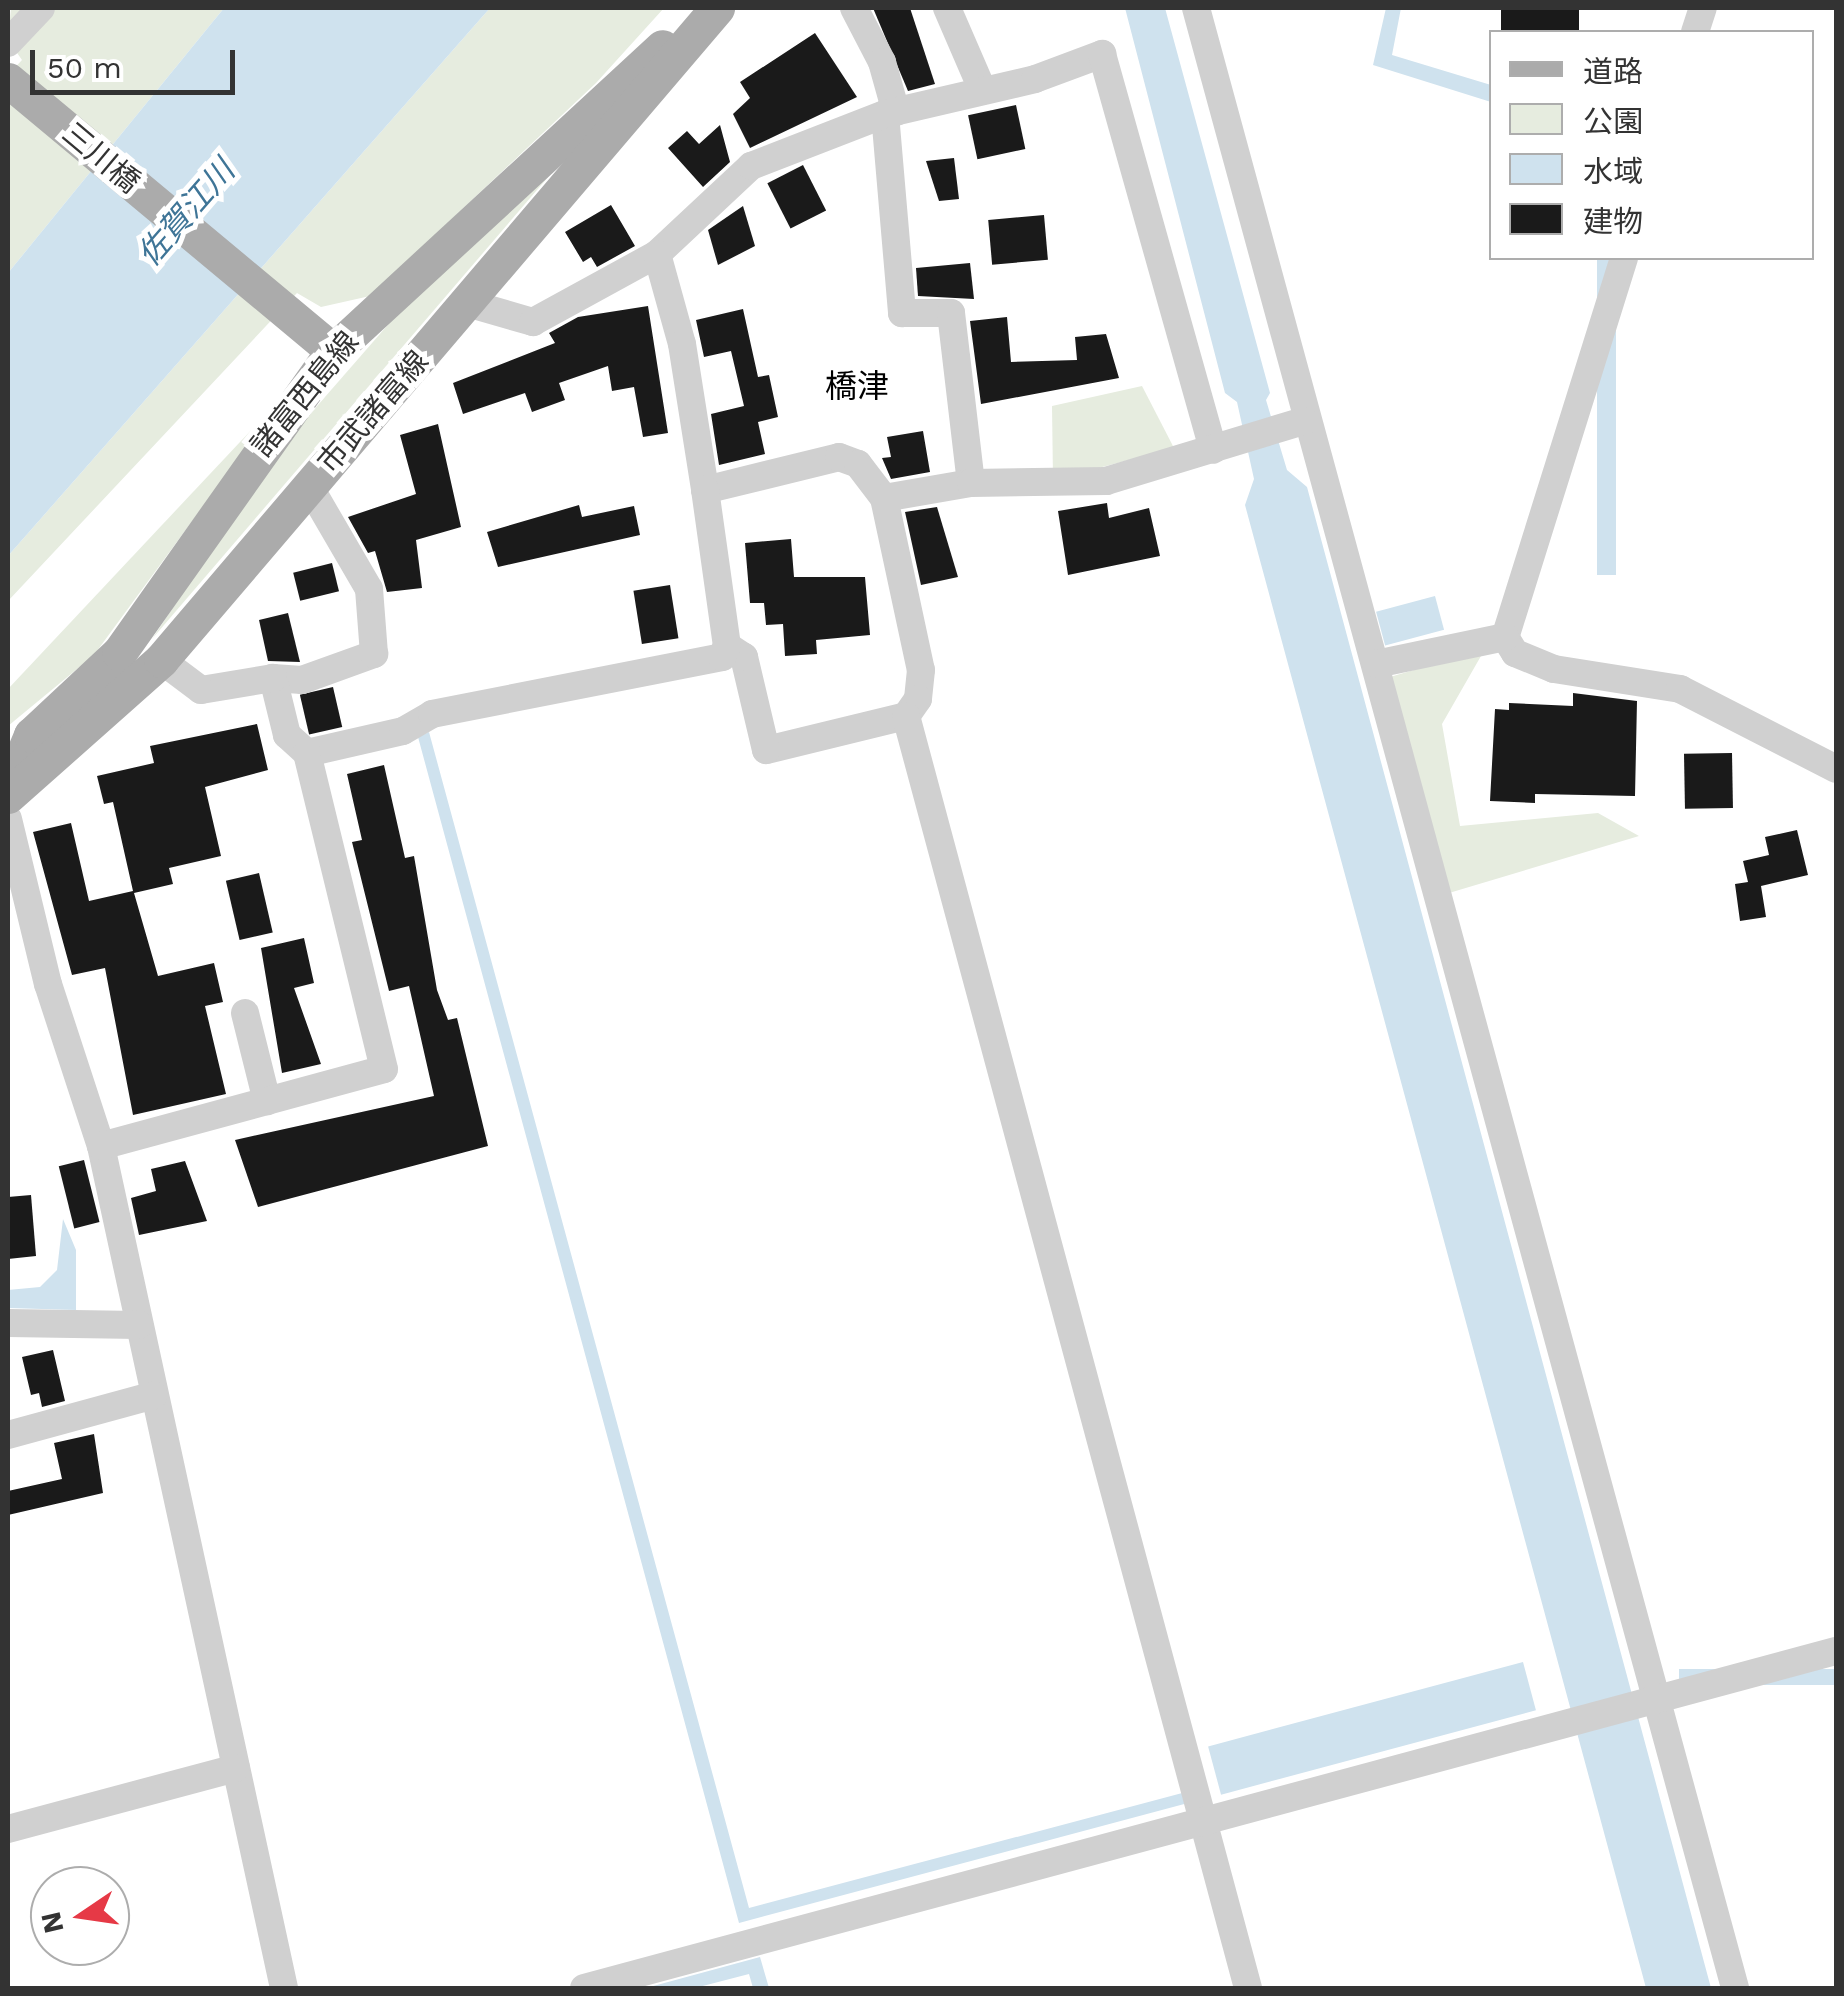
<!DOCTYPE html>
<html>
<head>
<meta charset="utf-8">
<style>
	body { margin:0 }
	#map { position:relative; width:1844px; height:1996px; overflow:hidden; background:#fff; font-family:"Work Sans","Noto Sans JP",sans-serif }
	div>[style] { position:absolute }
	.green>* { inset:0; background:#e6ecdf }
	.water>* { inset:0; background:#cfe2ee; transform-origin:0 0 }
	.building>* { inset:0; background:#1a1a1a; transform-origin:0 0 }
	.minor>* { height:28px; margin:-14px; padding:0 14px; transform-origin:14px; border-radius:14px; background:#d0d0d0 }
	.major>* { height:35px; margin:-17.5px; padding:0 17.5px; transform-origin:17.5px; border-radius:17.5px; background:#ababab }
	span { translate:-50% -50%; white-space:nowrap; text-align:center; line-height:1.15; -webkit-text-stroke:10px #fff; paint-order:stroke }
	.street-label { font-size:30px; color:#333 }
	.water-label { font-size:32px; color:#3f7597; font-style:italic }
	.neighbourhood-label { font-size:32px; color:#000 }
	.frame { position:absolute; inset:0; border:10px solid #333; pointer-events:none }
	.legend { position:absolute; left:1489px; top:30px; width:325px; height:230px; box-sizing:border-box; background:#fff; border:2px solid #adadad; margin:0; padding:12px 18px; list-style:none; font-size:30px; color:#333 }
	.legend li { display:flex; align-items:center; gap:20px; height:50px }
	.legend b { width:50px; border:2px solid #adadad }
	.north { position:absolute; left:30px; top:1866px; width:100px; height:100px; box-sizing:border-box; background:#fff; border:2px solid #adadad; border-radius:50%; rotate:257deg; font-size:28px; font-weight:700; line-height:40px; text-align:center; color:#333 }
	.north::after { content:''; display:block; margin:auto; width:35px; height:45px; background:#e63946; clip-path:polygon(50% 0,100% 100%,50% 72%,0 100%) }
	.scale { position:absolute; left:30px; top:50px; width:205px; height:45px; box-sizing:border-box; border:5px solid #333; border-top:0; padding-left:12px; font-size:30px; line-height:35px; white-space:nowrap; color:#333; -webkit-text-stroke:8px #fff; paint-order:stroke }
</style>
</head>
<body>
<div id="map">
	<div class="green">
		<div style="clip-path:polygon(11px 8px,224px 8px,8px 273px,8px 75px,22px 60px,8px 40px)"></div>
		<div style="clip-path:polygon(490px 8px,664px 8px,596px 83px,370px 296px,321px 307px,297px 293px,8px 601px,8px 556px)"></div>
		<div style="clip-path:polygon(579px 141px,152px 639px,277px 452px,427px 280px)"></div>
		<div style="clip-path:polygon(1142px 386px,1174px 448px,1053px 480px,1052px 406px)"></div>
		<div style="clip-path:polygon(286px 393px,94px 655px,8px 726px,8px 689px)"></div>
		<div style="clip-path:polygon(1485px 649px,1442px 724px,1460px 826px,1598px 813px,1639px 836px,1449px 893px,1390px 677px)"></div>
	</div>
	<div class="water">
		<div style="clip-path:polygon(224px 8px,490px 8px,8px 556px,8px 273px)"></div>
		<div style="clip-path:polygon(1125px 8px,1165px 8px,1270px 393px,1266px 400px,1287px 470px,1307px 487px,1711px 1988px,1646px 1988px,1245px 505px,1254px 479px,1237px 402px,1225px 393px)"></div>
		<div style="clip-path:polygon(1386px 8px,1401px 8px,1392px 55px,1491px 85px,1491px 102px,1373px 65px)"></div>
		<div style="left:1597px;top:258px;width:19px;height:317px"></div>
		<div style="left:1435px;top:596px;width:35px;height:61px;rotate:75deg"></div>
		<div style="clip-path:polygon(429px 732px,749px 1908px,1186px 1792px,1188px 1803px,739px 1923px,418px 737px)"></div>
		<div style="clip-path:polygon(63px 1219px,76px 1250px,76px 1310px,8px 1308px,8px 1290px,40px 1287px,57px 1270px)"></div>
		<div style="left:1523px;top:1662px;width:50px;height:326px;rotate:75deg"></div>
		<div style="left:1836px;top:1669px;width:16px;height:157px;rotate:90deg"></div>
		<div style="clip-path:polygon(760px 1957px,769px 1988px,753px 1988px,749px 1974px,695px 1988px,646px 1988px)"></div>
	</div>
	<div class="building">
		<div style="clip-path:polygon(873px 8px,910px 8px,935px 84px,908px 91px)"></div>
		<div style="left:1501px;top:8px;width:78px;height:25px"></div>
		<div style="clip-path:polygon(815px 33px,857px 97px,750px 148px,733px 114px,750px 98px,740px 82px)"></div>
		<div style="left:1016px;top:105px;width:45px;height:49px;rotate:78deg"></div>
		<div style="clip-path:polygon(720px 125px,730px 162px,703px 187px,668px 148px,687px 131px,699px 144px)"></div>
		<div style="clip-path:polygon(954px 158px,959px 199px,939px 201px,926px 161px)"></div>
		<div style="left:803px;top:165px;width:51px;height:40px;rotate:63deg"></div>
		<div style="clip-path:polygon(611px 205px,635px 246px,597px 267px,591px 257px,583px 262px,565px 232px)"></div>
		<div style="clip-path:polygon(743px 206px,755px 246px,718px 265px,708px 230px)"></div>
		<div style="left:1044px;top:215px;width:45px;height:56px;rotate:85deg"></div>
		<div style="clip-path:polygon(970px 263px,974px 299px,918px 296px,916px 268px)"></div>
		<div style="clip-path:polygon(648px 306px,668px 433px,643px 437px,634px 387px,612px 391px,608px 366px,559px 383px,565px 400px,532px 412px,525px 393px,463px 414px,453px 383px,555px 343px,549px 333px,578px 317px)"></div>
		<div style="clip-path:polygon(743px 309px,758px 377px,769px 375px,778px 417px,758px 422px,765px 454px,719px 465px,711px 414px,744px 406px,731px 351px,704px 357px,696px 320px)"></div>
		<div style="clip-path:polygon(1007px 317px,1011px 362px,1077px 360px,1075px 337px,1106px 334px,1119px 378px,981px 404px,970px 321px)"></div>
		<div style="clip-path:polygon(438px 424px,461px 527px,416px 540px,422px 588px,387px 592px,375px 551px,368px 553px,348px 517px,416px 494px,400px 435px)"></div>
		<div style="clip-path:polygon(923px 431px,930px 472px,891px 479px,882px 458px,891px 457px,887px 437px)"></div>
		<div style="clip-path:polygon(1107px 503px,1109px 518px,1149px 508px,1160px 556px,1068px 575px,1058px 511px)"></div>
		<div style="clip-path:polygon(579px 505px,582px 517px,634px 506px,640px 535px,498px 567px,487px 532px)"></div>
		<div style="clip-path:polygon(937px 507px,958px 577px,921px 585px,905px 512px)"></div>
		<div style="clip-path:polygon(791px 539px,794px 577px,865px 577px,870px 635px,816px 640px,817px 654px,785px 656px,783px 624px,766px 625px,764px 603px,750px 603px,745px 543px)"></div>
		<div style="left:332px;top:563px;width:29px;height:40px;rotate:76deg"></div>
		<div style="left:670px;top:585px;width:54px;height:37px;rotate:81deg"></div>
		<div style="clip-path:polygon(288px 613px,300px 662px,268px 661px,259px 620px)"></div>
		<div style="left:333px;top:687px;width:41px;height:34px;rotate:77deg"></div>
		<div style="clip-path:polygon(1573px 693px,1637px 701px,1635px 796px,1535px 794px,1535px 803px,1490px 801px,1495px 709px,1509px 710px,1509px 703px,1573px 706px)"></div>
		<div style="clip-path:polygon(257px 724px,268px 770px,205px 787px,221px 856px,169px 868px,173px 884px,134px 893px,158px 976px,214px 963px,223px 1002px,205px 1006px,226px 1094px,133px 1115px,105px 968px,72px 975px,33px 832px,71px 823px,89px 901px,133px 891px,113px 802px,104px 804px,97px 776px,154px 763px,150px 746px)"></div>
		<div style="left:1732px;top:753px;width:55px;height:48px;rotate:89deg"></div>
		<div style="clip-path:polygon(384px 765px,405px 858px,414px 856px,437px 990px,448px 1020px,457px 1018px,488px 1146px,258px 1207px,235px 1140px,434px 1096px,409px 986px,389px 991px,352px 842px,362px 840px,347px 774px)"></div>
		<div style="clip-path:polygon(1797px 830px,1808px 875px,1761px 886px,1766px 917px,1740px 921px,1735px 884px,1748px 882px,1743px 861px,1769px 855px,1765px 837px)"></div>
		<div style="left:259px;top:873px;width:61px;height:34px;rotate:77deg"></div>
		<div style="clip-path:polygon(304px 938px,314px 983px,294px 988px,321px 1064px,282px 1073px,261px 948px)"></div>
		<div style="left:84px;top:1160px;width:64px;height:26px;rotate:76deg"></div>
		<div style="clip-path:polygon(185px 1161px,207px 1221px,139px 1235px,131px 1198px,156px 1191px,151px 1169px)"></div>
		<div style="clip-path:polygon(31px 1195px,36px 1256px,8px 1259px,8px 1197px)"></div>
		<div style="clip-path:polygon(53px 1350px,65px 1401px,42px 1407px,39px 1393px,31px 1395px,22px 1357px)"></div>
		<div style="clip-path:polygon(94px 1434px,103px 1493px,8px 1515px,8px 1491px,62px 1479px,54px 1443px)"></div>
	</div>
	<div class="minor">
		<div style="left:854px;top:8px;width:61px;rotate:62.6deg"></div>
		<div style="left:882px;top:62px;width:52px;rotate:74.4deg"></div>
		<div style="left:947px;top:8px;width:90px;rotate:66.6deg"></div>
		<div style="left:1196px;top:8px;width:2052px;rotate:74.77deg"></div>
		<div style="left:1695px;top:32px;width:25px;rotate:-72deg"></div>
		<div style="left:8px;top:43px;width:48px;rotate:-46.7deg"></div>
		<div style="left:885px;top:114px;width:200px;rotate:85.1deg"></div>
		<div style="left:902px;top:313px;width:49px"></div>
		<div style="left:951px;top:313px;width:171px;rotate:83.3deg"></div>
		<div style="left:657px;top:254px;width:129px;rotate:-43.1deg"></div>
		<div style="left:751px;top:166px;width:144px;rotate:-21.2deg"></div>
		<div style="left:885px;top:114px;width:154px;rotate:-13.1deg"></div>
		<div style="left:1035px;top:79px;width:72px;rotate:-20.5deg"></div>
		<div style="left:1102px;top:54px;width:411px;rotate:74.3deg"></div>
		<div style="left:1624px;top:258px;width:397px;rotate:107.4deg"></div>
		<div style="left:1505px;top:637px;width:19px;rotate:58deg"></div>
		<div style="left:1515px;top:653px;width:42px;rotate:22.3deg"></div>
		<div style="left:1554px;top:669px;width:128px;rotate:9deg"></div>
		<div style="left:1680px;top:689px;width:175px;rotate:27.1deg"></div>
		<div style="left:467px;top:303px;width:69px;rotate:16.1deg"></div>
		<div style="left:533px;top:322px;width:141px;rotate:-28.7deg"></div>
		<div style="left:657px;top:254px;width:93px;rotate:74.5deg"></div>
		<div style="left:682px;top:344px;width:148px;rotate:81deg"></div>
		<div style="left:705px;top:490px;width:138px;rotate:-13.8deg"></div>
		<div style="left:839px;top:457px;width:20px;rotate:20deg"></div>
		<div style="left:858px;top:464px;width:43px;rotate:52.6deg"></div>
		<div style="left:884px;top:498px;width:176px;rotate:77.9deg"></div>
		<div style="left:921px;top:670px;width:29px;rotate:96deg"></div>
		<div style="left:918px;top:699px;width:21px;rotate:125deg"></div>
		<div style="left:906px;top:716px;width:144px;rotate:166.3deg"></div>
		<div style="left:766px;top:750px;width:96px;rotate:-103.3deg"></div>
		<div style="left:744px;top:657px;width:20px;rotate:-147deg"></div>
		<div style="left:727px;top:646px;width:158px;rotate:-98deg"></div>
		<div style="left:884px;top:498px;width:88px;rotate:-9.8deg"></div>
		<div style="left:971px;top:483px;width:135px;rotate:-0.8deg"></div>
		<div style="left:1106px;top:481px;width:207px;rotate:-16.9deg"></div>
		<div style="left:1376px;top:664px;width:132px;rotate:-11.8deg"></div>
		<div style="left:273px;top:678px;width:29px;rotate:4deg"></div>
		<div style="left:302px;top:680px;width:77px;rotate:-19.9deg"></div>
		<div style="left:374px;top:654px;width:65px;rotate:-94.4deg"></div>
		<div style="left:369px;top:589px;width:119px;rotate:-120.2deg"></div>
		<div style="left:906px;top:716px;width:1317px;rotate:74.95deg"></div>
		<div style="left:307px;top:753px;width:98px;rotate:-12.9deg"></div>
		<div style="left:403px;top:731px;width:34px;rotate:-30deg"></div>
		<div style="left:432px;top:714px;width:296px;rotate:-11.1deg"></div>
		<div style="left:722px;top:657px;width:12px;rotate:-66deg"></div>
		<div style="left:8px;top:819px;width:170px;rotate:76.4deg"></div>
		<div style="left:48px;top:984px;width:170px;rotate:71.9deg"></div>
		<div style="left:101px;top:1146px;width:862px;rotate:77.74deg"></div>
		<div style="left:245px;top:1013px;width:91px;rotate:76deg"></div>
		<div style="left:101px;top:1146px;width:293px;rotate:-15.2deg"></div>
		<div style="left:384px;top:1069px;width:325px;rotate:-103.7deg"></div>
		<div style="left:307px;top:753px;width:27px;rotate:-138deg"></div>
		<div style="left:287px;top:735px;width:59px;rotate:-103.8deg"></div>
		<div style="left:273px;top:678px;width:73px;rotate:170.5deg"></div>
		<div style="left:201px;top:690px;width:50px;rotate:-143.1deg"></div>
		<div style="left:8px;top:1323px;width:131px;rotate:0.9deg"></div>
		<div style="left:8px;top:1435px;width:151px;rotate:-15.3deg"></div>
		<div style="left:8px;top:1829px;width:236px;rotate:-15deg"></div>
		<div style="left:584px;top:1988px;width:1297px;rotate:-15.07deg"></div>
	</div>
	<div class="major">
		<div style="left:8px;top:80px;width:423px;rotate:39.8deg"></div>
		<div style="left:8px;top:790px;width:60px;rotate:-67.3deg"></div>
		<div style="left:31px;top:735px;width:120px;rotate:-43deg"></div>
		<div style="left:119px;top:653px;width:370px;rotate:-54.7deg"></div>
		<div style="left:333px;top:351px;width:448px;rotate:-42.7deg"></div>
		<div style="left:8px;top:796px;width:205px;rotate:-41.6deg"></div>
		<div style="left:161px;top:660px;width:857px;rotate:-49.54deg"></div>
	</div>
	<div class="street-label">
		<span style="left:101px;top:158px;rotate:40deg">三川橋</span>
		<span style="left:305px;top:394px;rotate:-51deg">諸富西島線</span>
		<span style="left:373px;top:412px;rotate:-49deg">市武諸富線</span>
	</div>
	<div class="water-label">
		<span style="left:186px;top:213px;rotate:-49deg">佐賀江川</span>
	</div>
	<div class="neighbourhood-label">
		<span style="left:857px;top:386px">橋津</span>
	</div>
	<div class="frame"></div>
	<ul class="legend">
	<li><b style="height:12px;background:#ababab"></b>道路</li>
	<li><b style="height:28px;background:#e6ecdf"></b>公園</li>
	<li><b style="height:28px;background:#cfe2ee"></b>水域</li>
	<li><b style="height:28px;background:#1a1a1a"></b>建物</li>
	</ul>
	<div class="north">N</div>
	<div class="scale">50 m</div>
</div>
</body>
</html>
